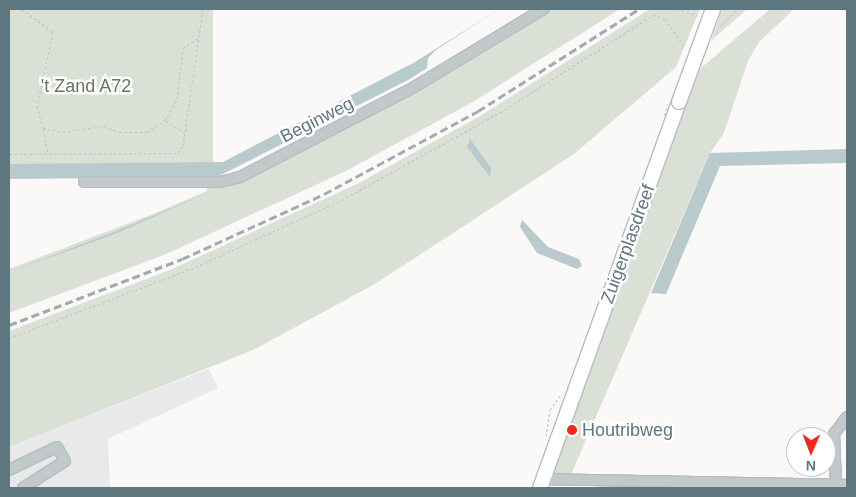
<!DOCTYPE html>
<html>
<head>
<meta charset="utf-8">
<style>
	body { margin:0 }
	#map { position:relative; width:856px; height:497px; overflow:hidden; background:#faf9f7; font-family:Arial,sans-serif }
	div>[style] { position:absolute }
	.built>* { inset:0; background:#e8e9e8 }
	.green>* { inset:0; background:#dbe0d6; transform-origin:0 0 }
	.water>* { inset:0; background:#b8cacb }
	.path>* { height:1px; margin-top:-0.5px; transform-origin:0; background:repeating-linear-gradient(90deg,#bcc1c3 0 2.5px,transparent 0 5px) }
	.roads { filter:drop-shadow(1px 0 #b5bdc0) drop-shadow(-1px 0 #b5bdc0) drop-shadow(0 1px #b5bdc0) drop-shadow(0 -1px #b5bdc0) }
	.minor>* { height:10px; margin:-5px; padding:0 5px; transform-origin:5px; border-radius:5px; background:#c2c9cb }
	.major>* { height:14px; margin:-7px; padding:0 7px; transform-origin:7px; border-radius:7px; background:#fff }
	.rail>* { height:2.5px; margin-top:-1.25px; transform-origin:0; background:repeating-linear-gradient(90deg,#a1acb0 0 8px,transparent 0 12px) }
	.path-bridge>* { height:1px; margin-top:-0.5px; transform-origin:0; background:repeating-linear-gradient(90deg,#bcc1c3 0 2.5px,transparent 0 5px) }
	.bridges { filter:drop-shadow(1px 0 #b5bdc0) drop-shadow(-1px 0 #b5bdc0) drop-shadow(0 1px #b5bdc0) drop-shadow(0 -1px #b5bdc0) }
	.major-bridge>* { height:14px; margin:-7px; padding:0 7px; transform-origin:7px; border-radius:7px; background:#fff }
	.dots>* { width:14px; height:14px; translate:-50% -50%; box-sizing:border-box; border:2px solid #fff; border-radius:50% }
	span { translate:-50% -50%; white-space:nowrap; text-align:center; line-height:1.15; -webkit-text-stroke:5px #fff; paint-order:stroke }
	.park-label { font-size:18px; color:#66775d }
	.street-label { font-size:18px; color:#5e777f }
	.poi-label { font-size:18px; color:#5e777f }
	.left { translate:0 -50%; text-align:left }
	.frame { position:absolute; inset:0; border:10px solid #5e777f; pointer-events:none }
	.north { position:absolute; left:786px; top:427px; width:50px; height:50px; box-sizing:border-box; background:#fff; border:1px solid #bfc9cc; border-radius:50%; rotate:181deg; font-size:14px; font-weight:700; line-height:20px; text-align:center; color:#5e777f }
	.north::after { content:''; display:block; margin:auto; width:18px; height:22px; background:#f4261d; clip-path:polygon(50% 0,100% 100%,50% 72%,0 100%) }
</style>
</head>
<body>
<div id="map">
	<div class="built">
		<div style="clip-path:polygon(209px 369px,218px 388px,108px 439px,110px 488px,9px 488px,9px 446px)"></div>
	</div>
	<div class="green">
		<div style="left:9px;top:9px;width:204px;height:155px"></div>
		<div style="clip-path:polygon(549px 9px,620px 9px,471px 103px,348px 170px,164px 255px,9px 313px,9px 269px,153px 214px,207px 191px,207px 184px,219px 184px,221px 188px,239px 181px,457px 68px)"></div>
		<div style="clip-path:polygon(650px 9px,700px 9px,676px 67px,574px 154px,375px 284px,253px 350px,9px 447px,9px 331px,170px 270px,357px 184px,480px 116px)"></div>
		<div style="clip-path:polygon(722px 9px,747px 9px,711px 41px)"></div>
		<div style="clip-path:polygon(770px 9px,794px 9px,759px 42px,748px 61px,724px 133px,710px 153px,570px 477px,550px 477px,689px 93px,701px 68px)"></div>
	</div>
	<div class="water">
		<div style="clip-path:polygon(499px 9px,436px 50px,428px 58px,427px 68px,408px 80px,217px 177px,9px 179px,9px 164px,223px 162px,415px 62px)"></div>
		<div style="clip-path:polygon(470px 139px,491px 168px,490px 177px,467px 147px)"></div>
		<div style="clip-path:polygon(847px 149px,847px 163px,720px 166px,666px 294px,651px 293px,710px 153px)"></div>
		<div style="clip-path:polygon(205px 194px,115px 234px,9px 272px,114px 232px)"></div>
		<div style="clip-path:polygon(522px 220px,548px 247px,579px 259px,582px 266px,577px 269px,537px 253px,520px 227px)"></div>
	</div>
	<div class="path">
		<div style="left:22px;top:9px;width:39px;rotate:37deg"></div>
		<div style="left:53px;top:32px;width:76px;rotate:102.2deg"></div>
		<div style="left:37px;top:106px;width:23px;rotate:75deg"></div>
		<div style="left:43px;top:128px;width:20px;rotate:11deg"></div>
		<div style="left:63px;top:132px;width:41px;rotate:-8.3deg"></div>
		<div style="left:104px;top:126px;width:17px;rotate:21deg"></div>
		<div style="left:120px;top:132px;width:27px"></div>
		<div style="left:147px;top:132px;width:22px;rotate:-34deg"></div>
		<div style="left:165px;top:120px;width:24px;rotate:-60deg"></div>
		<div style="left:177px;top:99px;width:51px;rotate:-83.3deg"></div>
		<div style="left:183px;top:48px;width:19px;rotate:-32deg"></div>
		<div style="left:677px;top:9px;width:22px;rotate:18deg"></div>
		<div style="left:720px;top:26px;width:25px;rotate:-43deg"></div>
		<div style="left:166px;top:121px;width:22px;rotate:32deg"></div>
		<div style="left:43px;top:129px;width:24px;rotate:78deg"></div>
		<div style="left:9px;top:154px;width:169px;rotate:-0.3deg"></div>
		<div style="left:178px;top:153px;width:9px;rotate:-54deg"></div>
		<div style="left:183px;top:146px;width:138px;rotate:-81.7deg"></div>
		<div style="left:9px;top:338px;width:195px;rotate:-20.8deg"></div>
		<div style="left:191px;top:269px;width:166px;rotate:-24.6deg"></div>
		<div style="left:342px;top:200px;width:182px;rotate:-29deg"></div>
		<div style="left:501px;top:112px;width:180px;rotate:-32.5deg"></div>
		<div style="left:653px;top:15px;width:13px;rotate:18deg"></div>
		<div style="left:665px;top:19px;width:35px;rotate:55deg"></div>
		<div style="left:546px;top:436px;width:26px;rotate:-81deg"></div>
		<div style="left:550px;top:410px;width:19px;rotate:-55deg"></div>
	</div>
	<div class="roads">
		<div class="minor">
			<div style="left:84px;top:182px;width:136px"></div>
			<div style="left:220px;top:182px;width:21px;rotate:-14deg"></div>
			<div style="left:240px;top:177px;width:198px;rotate:-27.3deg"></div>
			<div style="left:416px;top:86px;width:149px;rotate:-31.2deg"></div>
			<div style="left:9px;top:470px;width:53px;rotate:-25.6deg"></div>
			<div style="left:57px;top:447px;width:16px;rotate:60deg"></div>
			<div style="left:65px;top:461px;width:50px;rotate:147.3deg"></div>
			<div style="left:543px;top:479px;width:304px;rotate:1.1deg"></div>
			<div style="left:836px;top:485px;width:51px;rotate:-92.2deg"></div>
			<div style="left:834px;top:434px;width:21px;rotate:-53deg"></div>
		</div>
		<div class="major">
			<div style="left:540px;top:488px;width:410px;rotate:-70.2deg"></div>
		</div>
	</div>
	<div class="rail">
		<div style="left:9px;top:325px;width:185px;rotate:-20.9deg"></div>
		<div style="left:182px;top:259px;width:156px;rotate:-24.6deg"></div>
		<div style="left:324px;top:194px;width:175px;rotate:-28.3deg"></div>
		<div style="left:478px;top:111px;width:191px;rotate:-32.4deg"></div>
	</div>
	<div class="path-bridge">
		<div style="left:664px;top:115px;width:11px;rotate:-68deg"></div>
	</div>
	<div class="bridges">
		<div class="major-bridge">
			<div style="left:679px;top:102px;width:99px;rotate:-69.9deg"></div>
		</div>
	</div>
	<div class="dots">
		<div style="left:572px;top:430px;background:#f4261d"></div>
	</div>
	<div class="park-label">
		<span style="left:86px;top:86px">'t Zand A72</span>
	</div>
	<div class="street-label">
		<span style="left:317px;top:120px;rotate:-27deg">Beginweg</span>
		<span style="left:628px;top:244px;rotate:-70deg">Zuigerplasdreef</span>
	</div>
	<div class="poi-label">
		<span class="left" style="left:582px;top:430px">Houtribweg</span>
	</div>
	<div class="frame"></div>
	<div class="north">N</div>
</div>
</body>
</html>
